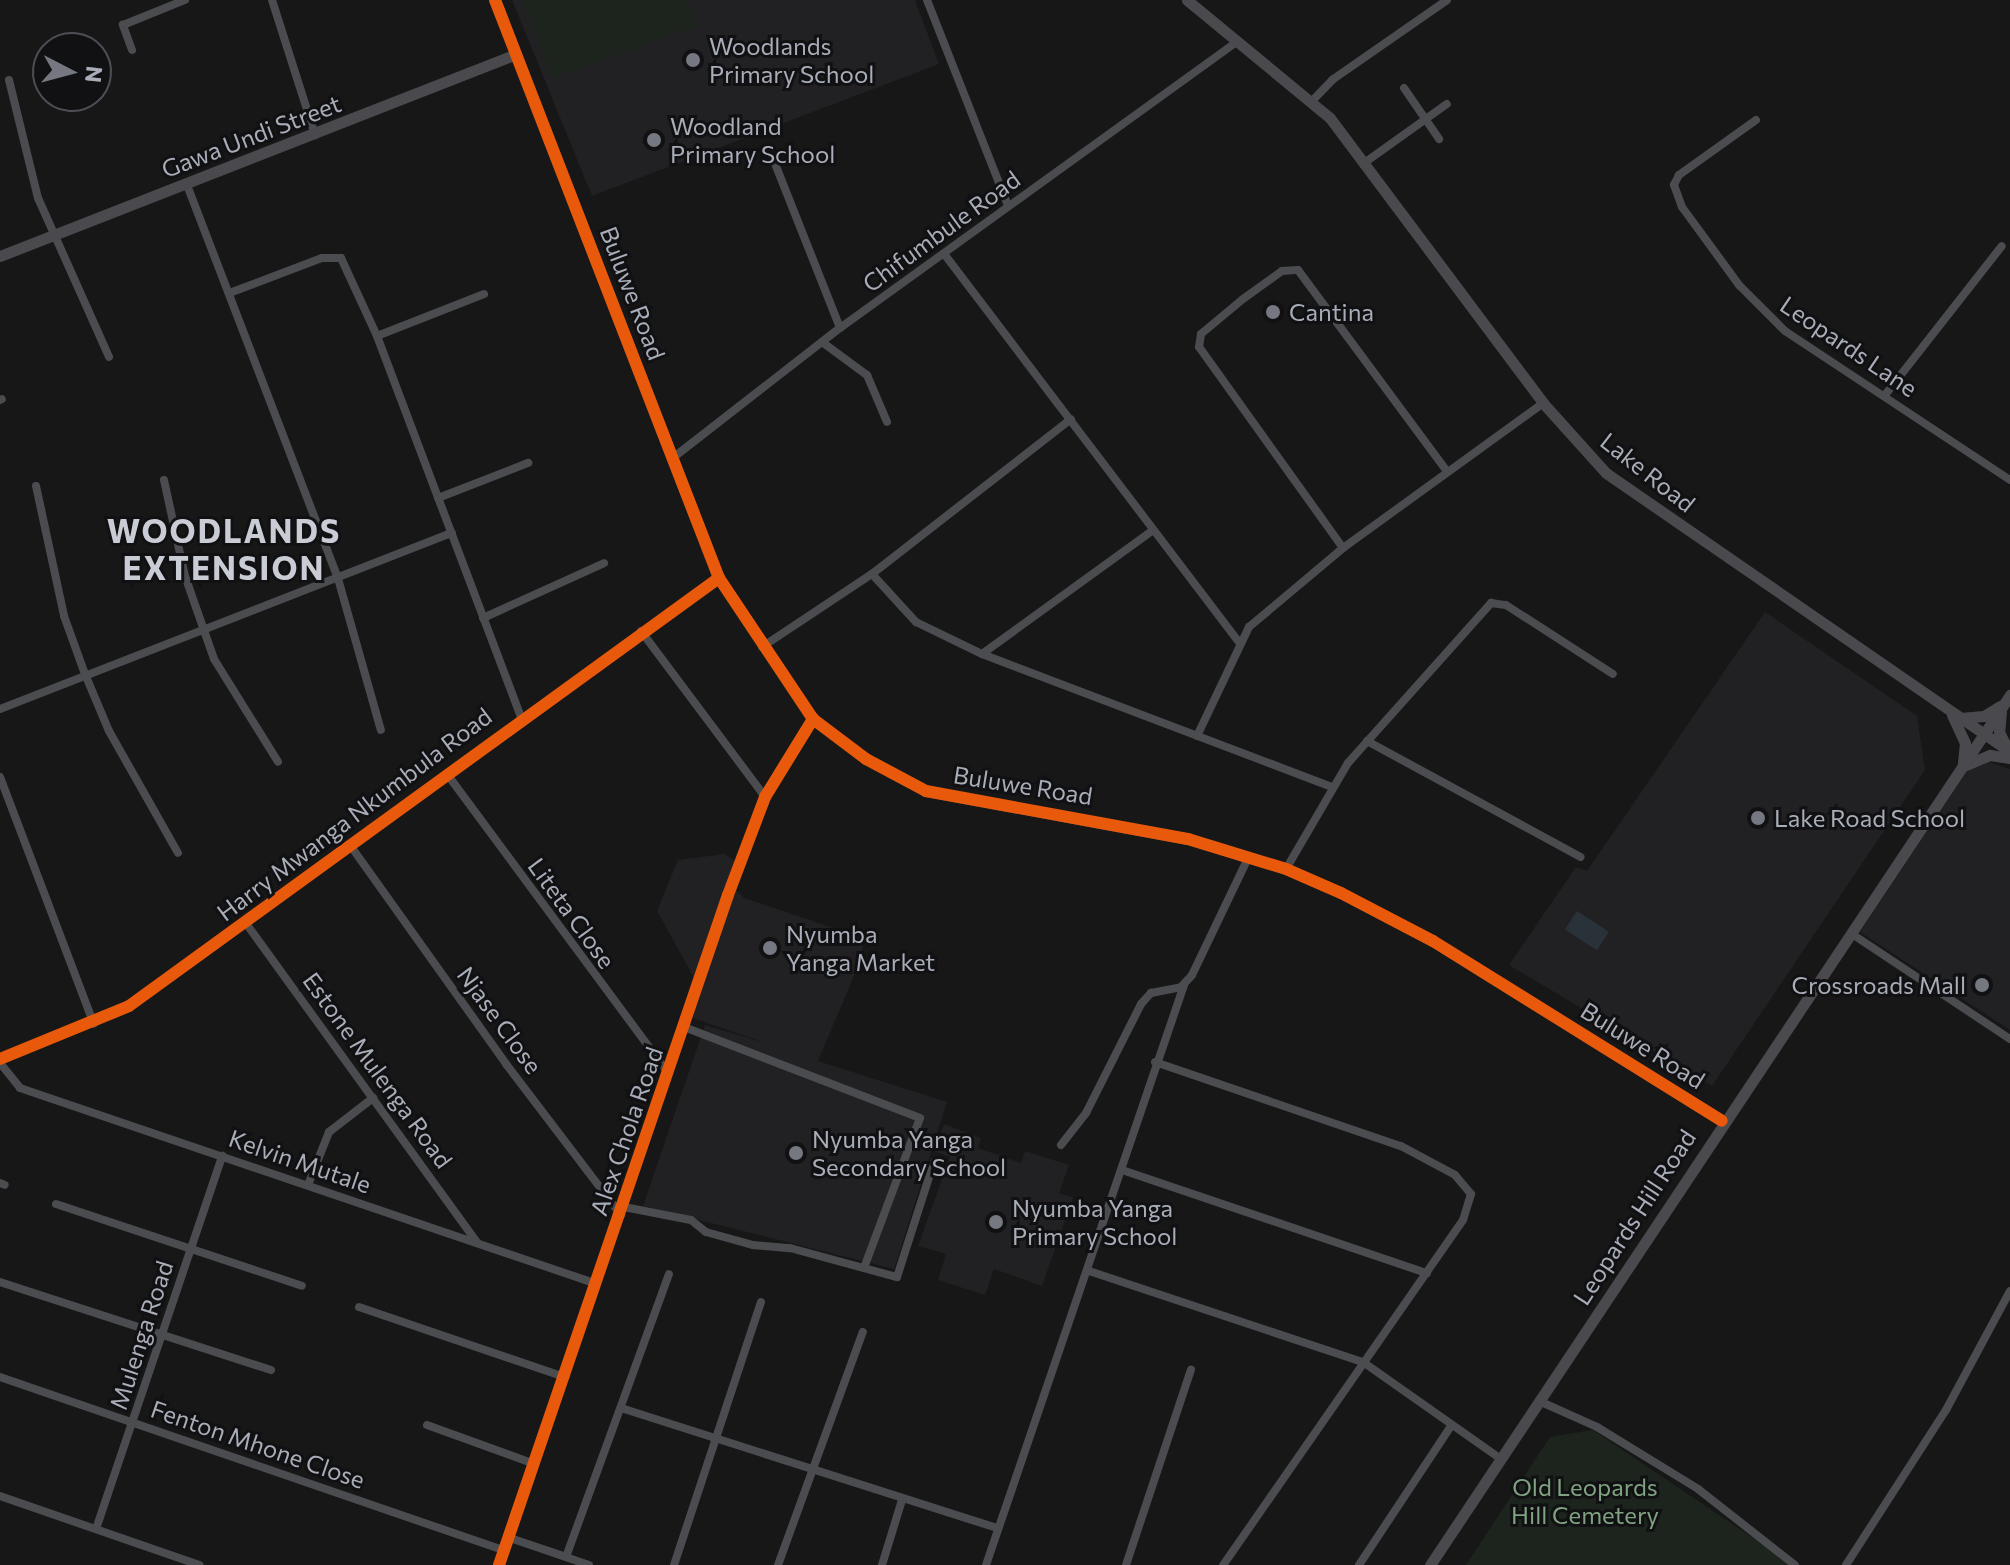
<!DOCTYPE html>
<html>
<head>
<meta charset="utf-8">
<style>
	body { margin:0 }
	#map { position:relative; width:2010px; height:1565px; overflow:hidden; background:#171717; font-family:Commissioner,sans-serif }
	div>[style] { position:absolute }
	.built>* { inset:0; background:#212123 }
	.green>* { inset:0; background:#1d241e }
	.water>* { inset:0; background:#2a3239; transform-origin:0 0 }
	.street>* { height:8px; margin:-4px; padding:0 4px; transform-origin:4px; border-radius:4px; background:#4b4c50 }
	.secondary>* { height:11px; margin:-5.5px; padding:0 5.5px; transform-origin:5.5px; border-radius:5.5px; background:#4a4a4e }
	.cycleway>* { height:12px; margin:-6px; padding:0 6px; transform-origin:6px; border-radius:6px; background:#e8590c }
	.dots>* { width:22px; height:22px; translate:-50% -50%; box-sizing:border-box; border:4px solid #111113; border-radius:50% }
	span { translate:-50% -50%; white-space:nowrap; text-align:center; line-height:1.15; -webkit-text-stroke:6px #111113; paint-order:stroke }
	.poi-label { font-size:24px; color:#a8adb8 }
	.left { translate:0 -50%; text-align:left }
	.right { translate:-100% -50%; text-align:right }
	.street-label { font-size:24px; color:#a8adb8 }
	.park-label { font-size:24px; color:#7fa381 }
	.district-label { font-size:32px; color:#c9ccd4; font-weight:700; letter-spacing:2px }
	.north { position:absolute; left:32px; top:32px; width:80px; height:80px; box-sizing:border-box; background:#111113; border:2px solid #4d4f55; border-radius:50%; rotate:96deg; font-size:22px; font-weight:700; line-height:32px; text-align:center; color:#a8adb8 }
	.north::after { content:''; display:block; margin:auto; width:28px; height:36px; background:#757880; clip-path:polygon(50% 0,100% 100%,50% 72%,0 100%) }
</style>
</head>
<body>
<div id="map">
	<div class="built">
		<div style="clip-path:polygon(512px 0,915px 0,939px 64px,592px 196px)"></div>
		<div style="clip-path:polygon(1765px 612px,1917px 716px,1925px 770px,1712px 1086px,1509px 965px,1576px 867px,1587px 871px)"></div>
		<div style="clip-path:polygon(1986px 761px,2010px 769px,2010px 1030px,1860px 932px,1971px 764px)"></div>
		<div style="clip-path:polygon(725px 854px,743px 867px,736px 890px,744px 898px,863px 938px,862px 957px,818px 1061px,947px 1102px,894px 1269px,643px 1206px,705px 1025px,768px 1044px,693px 1018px,693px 976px,657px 911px,678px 860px)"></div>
		<div style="clip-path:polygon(944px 1124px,981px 1138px,978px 1148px,1021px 1163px,1025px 1151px,1069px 1165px,1059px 1193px,1073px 1198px,1042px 1286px,994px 1269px,985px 1295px,938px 1280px,946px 1254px,918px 1246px,950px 1157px,934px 1151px)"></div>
	</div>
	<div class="green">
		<div style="clip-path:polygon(522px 0,687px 0,697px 26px,552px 78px)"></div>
		<div style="clip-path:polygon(1593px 1430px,1793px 1565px,1466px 1565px,1550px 1437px)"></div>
	</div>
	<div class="water">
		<div style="left:1577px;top:911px;width:38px;height:22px;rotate:33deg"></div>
	</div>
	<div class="street">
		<div style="left:272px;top:0;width:142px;rotate:72.3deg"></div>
		<div style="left:927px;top:0;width:221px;rotate:68.5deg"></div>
		<div style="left:132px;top:50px;width:27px;rotate:-110deg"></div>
		<div style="left:123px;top:25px;width:67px;rotate:-22deg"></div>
		<div style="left:9px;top:80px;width:122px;rotate:76.2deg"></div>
		<div style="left:38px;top:198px;width:174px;rotate:65.9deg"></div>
		<div style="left:1404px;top:88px;width:62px;rotate:55.5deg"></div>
		<div style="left:1313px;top:100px;width:28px;rotate:-46deg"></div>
		<div style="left:1332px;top:80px;width:140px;rotate:-34.8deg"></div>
		<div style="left:1756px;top:120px;width:95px;rotate:144.5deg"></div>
		<div style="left:1679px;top:175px;width:11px;rotate:117deg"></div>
		<div style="left:1674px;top:185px;width:23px;rotate:70deg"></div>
		<div style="left:1682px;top:207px;width:97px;rotate:53.8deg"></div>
		<div style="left:1739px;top:285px;width:65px;rotate:45deg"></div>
		<div style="left:1785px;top:331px;width:270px;rotate:33.5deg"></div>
		<div style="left:772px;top:156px;width:185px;rotate:68.4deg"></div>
		<div style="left:1367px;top:161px;width:98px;rotate:-35.5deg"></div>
		<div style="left:187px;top:185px;width:418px;rotate:69deg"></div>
		<div style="left:337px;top:575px;width:161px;rotate:74.2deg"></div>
		<div style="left:945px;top:255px;width:487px;rotate:52.8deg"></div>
		<div style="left:232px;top:292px;width:96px;rotate:-20.7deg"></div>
		<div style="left:322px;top:258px;width:19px"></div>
		<div style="left:341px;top:258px;width:86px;rotate:65.2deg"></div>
		<div style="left:377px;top:336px;width:407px;rotate:69.3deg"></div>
		<div style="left:377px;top:336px;width:115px;rotate:-21.4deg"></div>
		<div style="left:822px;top:342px;width:56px;rotate:36.3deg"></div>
		<div style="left:867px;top:375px;width:51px;rotate:66.9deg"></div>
		<div style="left:1885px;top:395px;width:189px;rotate:-51.9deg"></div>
		<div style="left:0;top:400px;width:2px;rotate:-27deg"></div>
		<div style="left:674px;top:457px;width:210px;rotate:-37.9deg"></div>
		<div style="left:840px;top:328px;width:487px;rotate:-35.8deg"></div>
		<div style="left:164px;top:480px;width:98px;rotate:77.7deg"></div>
		<div style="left:185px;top:576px;width:88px;rotate:70.7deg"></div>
		<div style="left:214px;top:659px;width:121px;rotate:58.1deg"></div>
		<div style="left:36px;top:486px;width:133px;rotate:77.8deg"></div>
		<div style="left:64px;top:616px;width:62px;rotate:70.1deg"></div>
		<div style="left:85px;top:674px;width:62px;rotate:67.2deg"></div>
		<div style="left:109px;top:731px;width:140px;rotate:60.5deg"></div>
		<div style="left:438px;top:498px;width:97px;rotate:-21.3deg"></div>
		<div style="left:1343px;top:548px;width:247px;rotate:-125.6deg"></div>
		<div style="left:1199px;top:347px;width:13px;rotate:-81deg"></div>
		<div style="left:1201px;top:334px;width:55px;rotate:-39.8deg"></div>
		<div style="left:1243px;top:299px;width:48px;rotate:-35.7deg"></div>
		<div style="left:1282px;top:271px;width:16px;rotate:-4deg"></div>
		<div style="left:1298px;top:270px;width:249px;rotate:53.5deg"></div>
		<div style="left:872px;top:574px;width:65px;rotate:47.5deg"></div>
		<div style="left:916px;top:622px;width:73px;rotate:25.9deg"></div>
		<div style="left:982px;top:654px;width:375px;rotate:20.8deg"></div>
		<div style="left:483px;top:618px;width:133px;rotate:-24.4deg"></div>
		<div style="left:641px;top:631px;width:207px;rotate:53.2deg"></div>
		<div style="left:762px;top:647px;width:132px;rotate:-33.6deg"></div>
		<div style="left:872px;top:574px;width:252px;rotate:-37.9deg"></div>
		<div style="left:982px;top:654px;width:211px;rotate:-35.9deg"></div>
		<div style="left:0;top:709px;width:485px;rotate:-21.3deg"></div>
		<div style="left:1197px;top:736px;width:121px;rotate:-64.5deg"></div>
		<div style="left:1249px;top:627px;width:123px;rotate:-40deg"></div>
		<div style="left:1343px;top:548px;width:247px;rotate:-35.9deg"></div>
		<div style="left:1367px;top:741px;width:243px;rotate:28.5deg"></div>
		<div style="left:447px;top:774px;width:372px;rotate:53.5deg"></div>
		<div style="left:0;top:777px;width:264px;rotate:69.2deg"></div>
		<div style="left:350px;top:845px;width:269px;rotate:54.5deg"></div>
		<div style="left:506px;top:1064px;width:190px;rotate:52.7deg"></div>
		<div style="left:1286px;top:869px;width:123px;rotate:-59.7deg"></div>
		<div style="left:1348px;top:763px;width:215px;rotate:-48.2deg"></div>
		<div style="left:1491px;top:603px;width:15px;rotate:8deg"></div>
		<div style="left:1506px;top:605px;width:127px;rotate:32.8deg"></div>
		<div style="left:245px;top:922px;width:395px;rotate:54.1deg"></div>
		<div style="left:1852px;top:934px;width:190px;rotate:33.6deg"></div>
		<div style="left:684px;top:1027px;width:253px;rotate:21.1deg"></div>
		<div style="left:920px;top:1118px;width:160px;rotate:110.5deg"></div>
		<div style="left:0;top:1059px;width:139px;rotate:-22.3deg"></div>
		<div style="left:129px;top:1006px;width:729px;rotate:-35.96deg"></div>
		<div style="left:1155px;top:1062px;width:260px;rotate:18.9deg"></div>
		<div style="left:1401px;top:1146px;width:61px;rotate:28.2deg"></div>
		<div style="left:1455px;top:1175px;width:25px;rotate:50deg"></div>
		<div style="left:1471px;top:1194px;width:27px;rotate:107deg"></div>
		<div style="left:1463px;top:1220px;width:420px;rotate:124.8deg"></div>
		<div style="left:0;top:1063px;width:32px;rotate:51deg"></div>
		<div style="left:20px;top:1088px;width:609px;rotate:18.76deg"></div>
		<div style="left:1061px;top:1145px;width:41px;rotate:-52deg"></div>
		<div style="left:1086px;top:1113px;width:122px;rotate:-63.2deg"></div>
		<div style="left:1141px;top:1004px;width:15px;rotate:-48deg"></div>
		<div style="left:1151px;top:993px;width:31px;rotate:-11deg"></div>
		<div style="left:1181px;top:987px;width:16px;rotate:-47deg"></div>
		<div style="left:1192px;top:975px;width:127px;rotate:-64.4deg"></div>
		<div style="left:1122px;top:1170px;width:322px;rotate:18.7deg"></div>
		<div style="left:0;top:1183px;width:5px;rotate:22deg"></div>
		<div style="left:308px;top:1185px;width:57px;rotate:-68.4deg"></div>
		<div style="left:329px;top:1132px;width:56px;rotate:-37.7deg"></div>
		<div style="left:56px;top:1204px;width:259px;rotate:18.4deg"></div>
		<div style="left:624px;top:1207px;width:68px;rotate:11deg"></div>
		<div style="left:691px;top:1220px;width:19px;rotate:39deg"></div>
		<div style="left:706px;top:1232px;width:49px;rotate:15.5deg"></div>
		<div style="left:753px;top:1245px;width:37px;rotate:5deg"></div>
		<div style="left:790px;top:1248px;width:111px;rotate:15.2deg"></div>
		<div style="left:897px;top:1277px;width:121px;rotate:-72.2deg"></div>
		<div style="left:1089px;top:1271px;width:289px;rotate:18.4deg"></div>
		<div style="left:1363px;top:1362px;width:169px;rotate:35.1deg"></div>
		<div style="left:0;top:1282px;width:285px;rotate:18deg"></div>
		<div style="left:359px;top:1307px;width:218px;rotate:18.8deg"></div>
		<div style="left:0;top:1377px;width:532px;rotate:18.98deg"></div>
		<div style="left:1539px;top:1401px;width:64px;rotate:24.1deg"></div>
		<div style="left:1597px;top:1427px;width:119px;rotate:31.5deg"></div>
		<div style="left:1698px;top:1489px;width:123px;rotate:38.1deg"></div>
		<div style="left:621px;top:1408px;width:394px;rotate:17.7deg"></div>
		<div style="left:427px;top:1425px;width:115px;rotate:19.9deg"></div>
		<div style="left:0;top:1496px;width:211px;rotate:19.1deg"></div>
		<div style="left:97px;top:1526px;width:391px;rotate:-71.3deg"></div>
		<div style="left:507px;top:1537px;width:62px;rotate:18.7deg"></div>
		<div style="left:499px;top:1565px;width:708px;rotate:-71.13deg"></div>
		<div style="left:728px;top:895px;width:105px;rotate:-69.3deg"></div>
		<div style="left:765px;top:797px;width:92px;rotate:-58.4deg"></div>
		<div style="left:589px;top:1565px;width:24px;rotate:-161deg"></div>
		<div style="left:566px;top:1557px;width:301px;rotate:-70deg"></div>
		<div style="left:674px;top:1565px;width:277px;rotate:-71.7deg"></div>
		<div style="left:778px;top:1565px;width:248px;rotate:-70deg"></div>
		<div style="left:882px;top:1565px;width:68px;rotate:-72.9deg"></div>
		<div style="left:986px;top:1565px;width:613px;rotate:-71.15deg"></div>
		<div style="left:1126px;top:1565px;width:206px;rotate:-71.6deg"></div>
		<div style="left:1359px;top:1565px;width:167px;rotate:-56.5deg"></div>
		<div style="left:1846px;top:1565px;width:184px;rotate:-57.2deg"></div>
		<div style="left:1946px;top:1410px;width:135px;rotate:-61.7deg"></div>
	</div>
	<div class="secondary">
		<div style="left:495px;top:0;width:620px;rotate:68.82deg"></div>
		<div style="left:719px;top:578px;width:169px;rotate:56.3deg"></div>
		<div style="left:813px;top:719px;width:66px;rotate:37deg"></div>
		<div style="left:866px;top:759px;width:68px;rotate:28.1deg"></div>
		<div style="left:926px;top:791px;width:266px;rotate:10.4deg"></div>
		<div style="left:1188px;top:839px;width:102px;rotate:17deg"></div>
		<div style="left:1286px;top:869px;width:60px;rotate:23.6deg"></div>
		<div style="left:1341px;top:893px;width:104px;rotate:27.6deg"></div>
		<div style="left:1433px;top:941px;width:340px;rotate:31.9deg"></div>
		<div style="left:1187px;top:0;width:185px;rotate:39.5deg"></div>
		<div style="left:1330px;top:118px;width:356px;rotate:53.2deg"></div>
		<div style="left:1543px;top:403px;width:94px;rotate:48deg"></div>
		<div style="left:1606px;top:473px;width:491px;rotate:34.6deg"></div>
		<div style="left:0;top:256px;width:554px;rotate:-21.38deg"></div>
		<div style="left:2001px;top:711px;width:21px;rotate:95deg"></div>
		<div style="left:1999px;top:732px;width:18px;rotate:63deg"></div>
		<div style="left:1952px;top:715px;width:31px;rotate:65deg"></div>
		<div style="left:1965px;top:743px;width:20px;rotate:96deg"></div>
		<div style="left:1960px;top:718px;width:24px;rotate:-5deg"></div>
		<div style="left:1984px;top:716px;width:19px;rotate:-32deg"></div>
		<div style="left:1966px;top:765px;width:26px;rotate:-23deg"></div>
		<div style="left:1990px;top:755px;width:20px;rotate:9deg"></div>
		<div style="left:1430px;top:1565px;width:1046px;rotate:-56.31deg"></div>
	</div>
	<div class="cycleway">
		<div style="left:495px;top:0;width:620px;rotate:68.82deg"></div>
		<div style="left:719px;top:578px;width:169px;rotate:56.3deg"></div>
		<div style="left:813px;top:719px;width:66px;rotate:37deg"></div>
		<div style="left:866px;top:759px;width:68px;rotate:28.1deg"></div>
		<div style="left:926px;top:791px;width:266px;rotate:10.4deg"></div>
		<div style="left:1188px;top:839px;width:102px;rotate:17deg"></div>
		<div style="left:1286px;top:869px;width:60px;rotate:23.6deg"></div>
		<div style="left:1341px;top:893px;width:104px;rotate:27.6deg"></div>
		<div style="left:1433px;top:941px;width:340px;rotate:31.9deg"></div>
		<div style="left:0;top:1059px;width:139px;rotate:-22.3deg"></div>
		<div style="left:129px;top:1006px;width:729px;rotate:-35.96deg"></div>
		<div style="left:499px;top:1565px;width:708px;rotate:-71.13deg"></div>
		<div style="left:728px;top:895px;width:105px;rotate:-69.3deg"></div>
		<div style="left:765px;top:797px;width:92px;rotate:-58.4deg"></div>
	</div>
	<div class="dots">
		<div style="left:693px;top:60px;background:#757880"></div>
		<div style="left:654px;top:140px;background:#757880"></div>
		<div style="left:1273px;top:312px;background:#757880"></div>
		<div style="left:1758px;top:818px;background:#757880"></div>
		<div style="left:770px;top:948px;background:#757880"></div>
		<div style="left:1982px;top:985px;background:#757880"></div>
		<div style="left:796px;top:1153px;background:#757880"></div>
		<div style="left:996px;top:1222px;background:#757880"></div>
	</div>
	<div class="poi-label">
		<span class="left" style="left:709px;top:60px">Woodlands<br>Primary School</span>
		<span class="left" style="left:670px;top:140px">Woodland<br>Primary School</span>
		<span class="left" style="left:1289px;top:312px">Cantina</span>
		<span class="left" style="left:1774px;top:818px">Lake Road School</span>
		<span class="left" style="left:786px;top:948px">Nyumba<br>Yanga Market</span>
		<span class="right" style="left:1966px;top:985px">Crossroads Mall</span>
		<span class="left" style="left:812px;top:1153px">Nyumba Yanga<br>Secondary School</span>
		<span class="left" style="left:1012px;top:1222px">Nyumba Yanga<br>Primary School</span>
	</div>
	<div class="street-label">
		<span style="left:251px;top:136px;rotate:-21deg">Gawa Undi Street</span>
		<span style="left:941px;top:231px;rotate:-36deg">Chifumbule Road</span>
		<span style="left:633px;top:293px;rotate:69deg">Buluwe Road</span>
		<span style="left:1849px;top:346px;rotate:34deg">Leopards Lane</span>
		<span style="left:1648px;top:472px;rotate:38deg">Lake Road</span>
		<span style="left:1023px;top:785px;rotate:9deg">Buluwe Road</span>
		<span style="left:354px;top:814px;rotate:-37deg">Harry Mwanga Nkumbula Road</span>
		<span style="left:572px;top:913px;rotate:54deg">Liteta Close</span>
		<span style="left:500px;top:1020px;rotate:54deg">Njase Close</span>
		<span style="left:1643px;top:1045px;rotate:32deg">Buluwe Road</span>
		<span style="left:378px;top:1070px;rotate:54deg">Estone Mulenga Road</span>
		<span style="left:626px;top:1131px;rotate:-71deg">Alex Chola Road</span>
		<span style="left:300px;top:1161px;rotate:19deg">Kelvin Mutale</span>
		<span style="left:1634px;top:1217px;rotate:-57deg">Leopards Hill Road</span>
		<span style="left:141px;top:1335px;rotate:-72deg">Mulenga Road</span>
		<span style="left:258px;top:1444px;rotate:19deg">Fenton Mhone Close</span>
	</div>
	<div class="park-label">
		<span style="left:1585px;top:1501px">Old Leopards<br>Hill Cemetery</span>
	</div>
	<div class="district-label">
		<span style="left:224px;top:549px">WOODLANDS<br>EXTENSION</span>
	</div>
	<div class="north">N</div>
</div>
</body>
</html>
